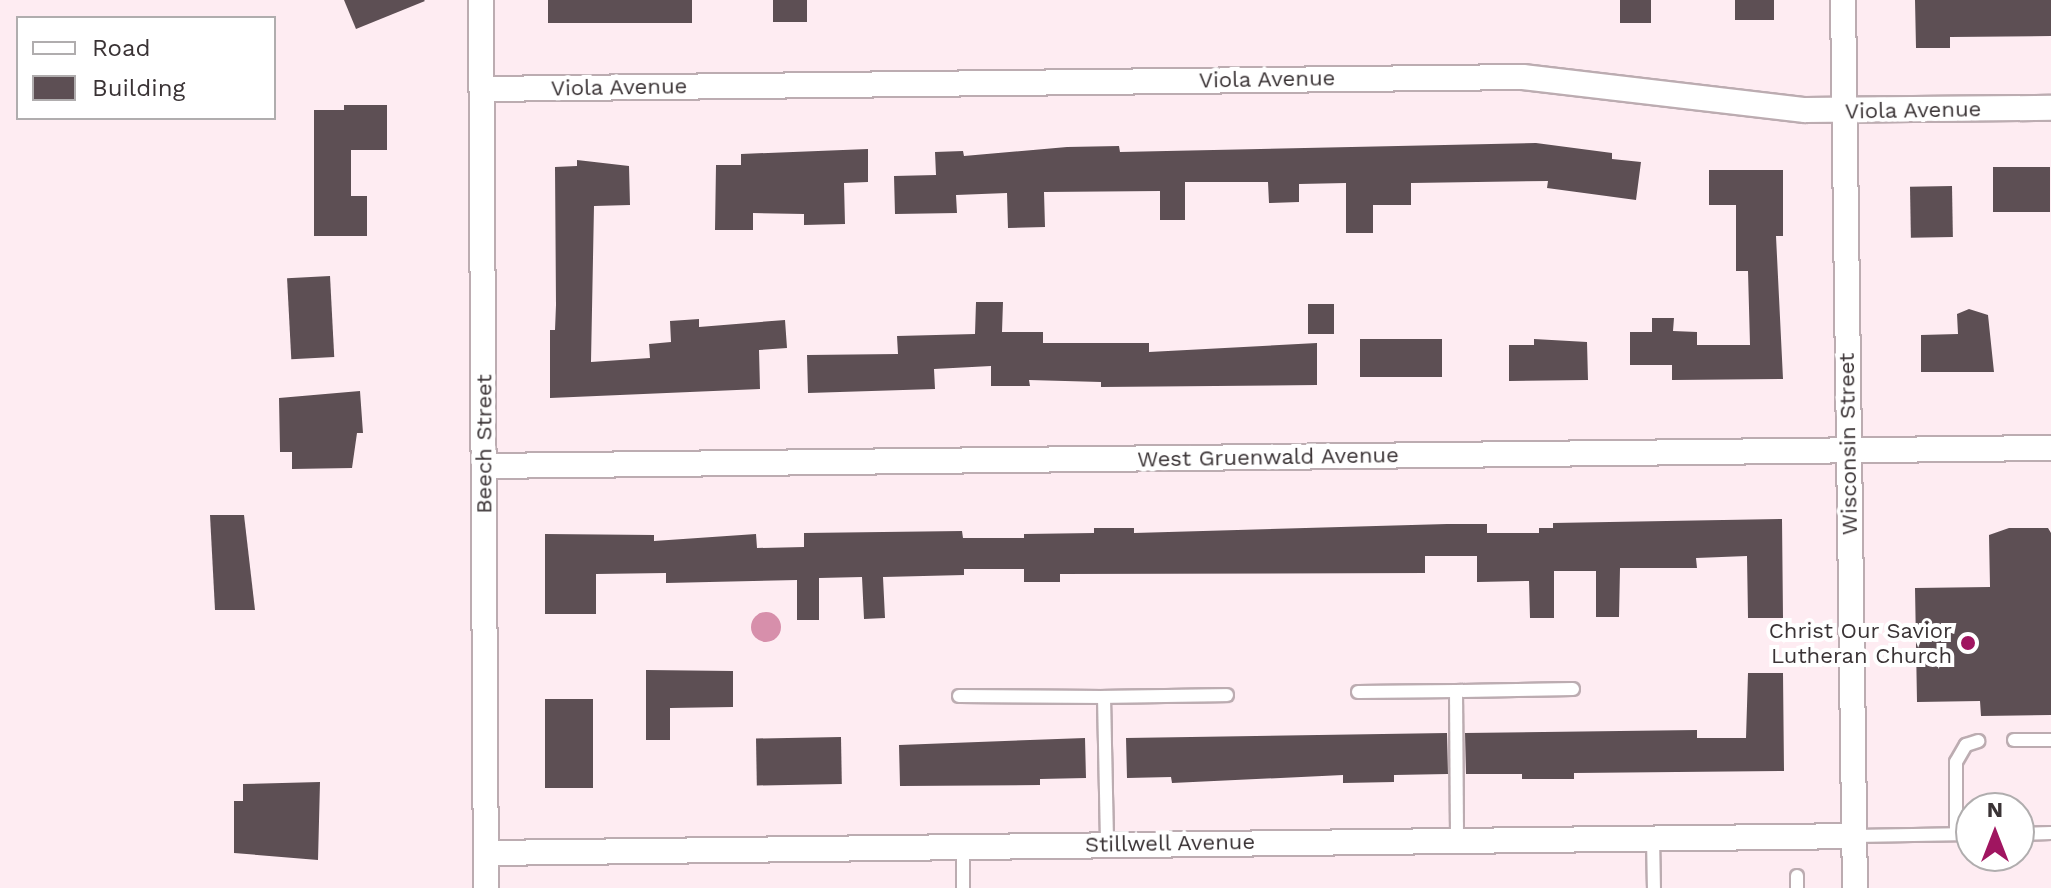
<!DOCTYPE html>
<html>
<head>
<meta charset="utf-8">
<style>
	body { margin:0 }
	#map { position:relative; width:2051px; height:888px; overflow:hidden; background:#feecf2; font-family:"Work Sans",sans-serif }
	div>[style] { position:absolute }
	.water>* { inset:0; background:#d78fab }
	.round { border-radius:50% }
	.building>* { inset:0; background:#5d4f54; transform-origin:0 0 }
	.roads { filter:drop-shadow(2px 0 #bcacb1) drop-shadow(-2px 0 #bcacb1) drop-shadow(0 2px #bcacb1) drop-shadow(0 -2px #bcacb1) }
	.service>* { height:12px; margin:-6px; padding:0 6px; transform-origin:6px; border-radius:6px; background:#fff }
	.minor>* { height:24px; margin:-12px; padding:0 12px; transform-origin:12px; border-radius:12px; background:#fff }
	.dots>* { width:22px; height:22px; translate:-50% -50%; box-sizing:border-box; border:4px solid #fff; border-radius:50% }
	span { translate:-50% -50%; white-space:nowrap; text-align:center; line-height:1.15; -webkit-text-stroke:8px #fff; paint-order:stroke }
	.street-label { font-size:22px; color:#3a3335 }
	.poi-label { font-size:22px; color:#3a3335 }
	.right { translate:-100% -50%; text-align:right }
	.legend { position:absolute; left:16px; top:16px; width:260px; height:104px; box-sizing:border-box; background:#fff; border:2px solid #b0adae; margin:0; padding:10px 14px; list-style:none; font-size:24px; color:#3a3335 }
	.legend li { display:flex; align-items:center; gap:16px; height:40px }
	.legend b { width:40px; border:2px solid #b0adae }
	.north { position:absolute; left:1955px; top:792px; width:80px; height:80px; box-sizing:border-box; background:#fff; border:2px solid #b0adae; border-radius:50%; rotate:0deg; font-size:22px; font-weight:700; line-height:32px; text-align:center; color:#3a3335 }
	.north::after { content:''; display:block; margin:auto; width:28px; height:36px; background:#a01560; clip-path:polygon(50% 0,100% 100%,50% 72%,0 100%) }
</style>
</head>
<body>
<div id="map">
	<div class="water">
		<div class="round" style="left:751px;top:612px;width:30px;height:30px"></div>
	</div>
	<div class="building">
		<div style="clip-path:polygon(344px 0,424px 0,425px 1px,356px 29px)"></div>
		<div style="left:548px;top:0;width:144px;height:23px"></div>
		<div style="left:773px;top:0;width:34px;height:22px"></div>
		<div style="left:1620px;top:0;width:31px;height:23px"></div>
		<div style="left:1735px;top:0;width:39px;height:20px"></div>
		<div style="clip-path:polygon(1915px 0,2051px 0,2051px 36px,1950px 37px,1950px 48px,1916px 48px)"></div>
		<div style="clip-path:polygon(344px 105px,387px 105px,387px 150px,351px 150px,351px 196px,367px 196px,367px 236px,314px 236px,314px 110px,344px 110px)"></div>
		<div style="clip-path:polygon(1536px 143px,1612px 153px,1612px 159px,1641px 162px,1636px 200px,1547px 188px,1548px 181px,1411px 183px,1411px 205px,1373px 205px,1373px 233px,1346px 233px,1346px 183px,1299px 184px,1299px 202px,1269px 203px,1268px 182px,1185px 182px,1185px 220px,1160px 220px,1160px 191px,1044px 192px,1045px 227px,1008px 228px,1007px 193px,956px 195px,957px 213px,895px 214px,894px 176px,936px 175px,935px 152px,963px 151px,964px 156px,1067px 147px,1119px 146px,1120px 152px)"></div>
		<div style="clip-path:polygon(868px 149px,868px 182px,844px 183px,845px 224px,804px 225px,804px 214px,753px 213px,753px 230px,715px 230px,716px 165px,741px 165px,741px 154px)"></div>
		<div style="clip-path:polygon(577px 160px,629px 166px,630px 205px,594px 206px,591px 362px,650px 358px,649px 344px,671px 342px,670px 321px,699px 319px,699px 327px,785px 320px,787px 348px,759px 350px,760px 389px,550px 398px,550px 330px,555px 330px,556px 305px,555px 167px,577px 166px)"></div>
		<div style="left:1993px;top:167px;width:57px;height:45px"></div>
		<div style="clip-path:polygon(1709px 170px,1783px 170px,1783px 236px,1776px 236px,1783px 379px,1672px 380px,1672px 365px,1630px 365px,1630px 332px,1652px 332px,1652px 318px,1674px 318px,1673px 331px,1697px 332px,1697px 345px,1750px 345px,1748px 271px,1736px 271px,1736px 205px,1709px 205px)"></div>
		<div style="left:1952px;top:186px;width:51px;height:42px;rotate:89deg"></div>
		<div style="left:330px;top:276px;width:81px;height:43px;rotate:87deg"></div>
		<div style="clip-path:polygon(976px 302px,1003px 302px,1002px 332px,1043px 332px,1043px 343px,1149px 343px,1149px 352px,1317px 343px,1317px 385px,1101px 387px,1101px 382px,1029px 380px,1030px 386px,991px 386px,991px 366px,934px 369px,935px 389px,808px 393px,807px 355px,898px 354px,897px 336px,975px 334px)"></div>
		<div style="left:1334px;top:304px;width:30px;height:26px;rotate:90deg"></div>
		<div style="clip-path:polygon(1969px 309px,1988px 315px,1994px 372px,1921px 372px,1921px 335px,1958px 334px,1957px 314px)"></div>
		<div style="left:1360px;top:339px;width:82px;height:38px"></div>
		<div style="clip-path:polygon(1534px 339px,1587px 342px,1588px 380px,1509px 381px,1509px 345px,1534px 345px)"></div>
		<div style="clip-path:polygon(360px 391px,363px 433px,357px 433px,352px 468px,292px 469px,292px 452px,280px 452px,279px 398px)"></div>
		<div style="clip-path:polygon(210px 515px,244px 515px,255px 610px,215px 610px)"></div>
		<div style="clip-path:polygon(1782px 519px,1783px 618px,1748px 618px,1747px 556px,1696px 558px,1697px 568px,1620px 568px,1619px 617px,1596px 617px,1596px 571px,1554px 571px,1554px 618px,1530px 618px,1529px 581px,1477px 582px,1477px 556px,1425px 556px,1425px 573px,1060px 574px,1060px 582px,1024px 582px,1024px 569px,964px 569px,964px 575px,883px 577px,885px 618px,864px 619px,862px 577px,819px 578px,819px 620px,797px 620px,797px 580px,666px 583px,666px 573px,596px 574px,596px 614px,545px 614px,545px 534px,654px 535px,654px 541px,756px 534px,757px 548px,804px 547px,804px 533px,962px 531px,963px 538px,1024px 538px,1024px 534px,1094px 533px,1094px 528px,1134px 528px,1134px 533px,1447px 524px,1487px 524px,1487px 533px,1539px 533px,1539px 528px,1553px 528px,1553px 523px)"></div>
		<div style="clip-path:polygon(2009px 528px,2048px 528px,2051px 533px,2051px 715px,1981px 716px,1980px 701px,1917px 702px,1915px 588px,1990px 587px,1989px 535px)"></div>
		<div style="clip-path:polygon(646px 670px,733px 671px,733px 707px,670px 708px,670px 740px,646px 740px)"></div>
		<div style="clip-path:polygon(1748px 673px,1783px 673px,1784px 771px,1574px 773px,1574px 779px,1522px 779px,1522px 774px,1466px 774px,1465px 733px,1697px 730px,1697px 738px,1746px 738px)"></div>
		<div style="left:545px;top:699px;width:48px;height:89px"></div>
		<div style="clip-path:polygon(1447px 733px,1448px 774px,1394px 775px,1394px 782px,1343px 783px,1343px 775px,1172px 783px,1171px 777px,1127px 778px,1126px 738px)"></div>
		<div style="left:841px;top:737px;width:47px;height:85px;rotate:89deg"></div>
		<div style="clip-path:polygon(1085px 738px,1086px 778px,1040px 779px,1040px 785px,900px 786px,899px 745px)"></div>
		<div style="clip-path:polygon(320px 782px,318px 860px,234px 853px,234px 801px,243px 801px,243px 784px)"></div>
	</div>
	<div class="roads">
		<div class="service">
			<div style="left:1456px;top:691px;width:117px;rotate:-1deg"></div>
			<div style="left:1358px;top:692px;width:98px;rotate:-0.6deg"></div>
			<div style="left:1456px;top:691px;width:149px;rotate:89.6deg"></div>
			<div style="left:959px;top:696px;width:145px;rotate:0.4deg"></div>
			<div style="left:1104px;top:697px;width:146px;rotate:88.8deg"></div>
			<div style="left:1104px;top:697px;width:123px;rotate:-0.9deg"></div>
			<div style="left:2014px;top:740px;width:37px"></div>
			<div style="left:1956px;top:834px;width:72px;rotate:-90deg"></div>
			<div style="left:1956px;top:762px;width:20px;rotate:-60deg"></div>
			<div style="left:1966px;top:745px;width:13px;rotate:-18deg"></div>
			<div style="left:2019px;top:834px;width:32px;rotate:-2deg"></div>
			<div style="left:1855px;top:836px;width:116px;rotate:-1deg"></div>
			<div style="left:1653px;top:838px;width:50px;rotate:88.9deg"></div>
			<div style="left:1797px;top:876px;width:12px;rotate:90deg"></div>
			<div style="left:963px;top:888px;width:44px;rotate:-90deg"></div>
		</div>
		<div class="minor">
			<div style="left:481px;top:0;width:888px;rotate:89.68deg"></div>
			<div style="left:1843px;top:0;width:888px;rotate:89.23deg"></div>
			<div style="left:482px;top:89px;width:1041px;rotate:-0.66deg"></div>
			<div style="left:1523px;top:77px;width:284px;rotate:6.7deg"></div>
			<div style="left:1805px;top:110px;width:246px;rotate:-0.5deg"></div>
			<div style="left:485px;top:466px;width:1566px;rotate:-0.66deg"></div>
			<div style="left:486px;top:853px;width:1369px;rotate:-0.71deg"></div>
		</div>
	</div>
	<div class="dots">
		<div style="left:1968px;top:643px;background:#a01560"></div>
	</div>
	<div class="street-label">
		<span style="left:1267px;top:79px;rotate:-1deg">Viola Avenue</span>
		<span style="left:619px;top:87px;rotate:-1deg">Viola Avenue</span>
		<span style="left:1913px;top:110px;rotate:-1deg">Viola Avenue</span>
		<span style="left:484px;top:444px;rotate:-90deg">Beech Street</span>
		<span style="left:1848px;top:444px;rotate:-91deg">Wisconsin Street</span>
		<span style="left:1268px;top:457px;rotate:-1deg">West Gruenwald Avenue</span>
		<span style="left:1170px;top:843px;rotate:-1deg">Stillwell Avenue</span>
	</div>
	<div class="poi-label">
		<span class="right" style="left:1952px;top:643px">Christ Our Savior<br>Lutheran Church</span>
	</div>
	<ul class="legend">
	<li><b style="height:10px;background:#fff"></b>Road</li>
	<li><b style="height:22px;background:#5d4f54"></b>Building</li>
	</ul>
	<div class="north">N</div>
</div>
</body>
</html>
